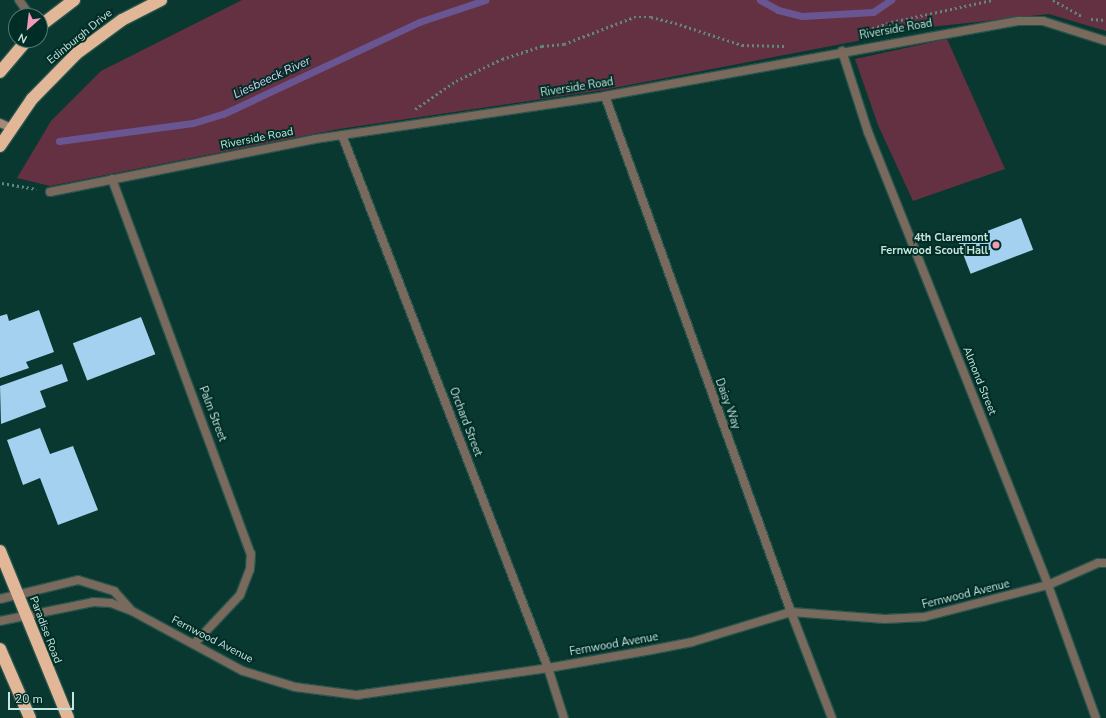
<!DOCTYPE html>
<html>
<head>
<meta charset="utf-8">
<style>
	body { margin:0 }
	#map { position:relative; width:1106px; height:718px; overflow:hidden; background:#093830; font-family:"Nunito Sans",sans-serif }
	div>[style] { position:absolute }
	.green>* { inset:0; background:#643143 }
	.stream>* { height:7px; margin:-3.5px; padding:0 3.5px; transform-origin:3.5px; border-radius:3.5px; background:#6a5593 }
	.building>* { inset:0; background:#a4d1f0; transform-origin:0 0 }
	.path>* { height:2.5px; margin-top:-1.25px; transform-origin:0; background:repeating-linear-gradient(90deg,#60867f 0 2px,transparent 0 5px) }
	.roads { filter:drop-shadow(1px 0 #27544c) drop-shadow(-1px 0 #27544c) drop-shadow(0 1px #27544c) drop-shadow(0 -1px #27544c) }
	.street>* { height:8px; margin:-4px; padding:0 4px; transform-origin:4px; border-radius:4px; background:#7a695d }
	.secondary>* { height:8px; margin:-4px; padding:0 4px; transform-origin:4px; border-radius:4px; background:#a48975 }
	.highway>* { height:12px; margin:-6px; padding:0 6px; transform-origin:6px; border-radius:6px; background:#e1b798 }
	.dots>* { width:11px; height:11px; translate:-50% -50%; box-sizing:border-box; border:2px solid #002e27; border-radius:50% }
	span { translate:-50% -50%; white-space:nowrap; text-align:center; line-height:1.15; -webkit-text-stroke:4px #002e27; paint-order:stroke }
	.street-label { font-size:11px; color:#c7e4dd }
	.poi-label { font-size:11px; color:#c7e4dd; font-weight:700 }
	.right { translate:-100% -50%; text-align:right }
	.water-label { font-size:12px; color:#dbd0f5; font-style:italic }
	.north { position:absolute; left:8px; top:8px; width:40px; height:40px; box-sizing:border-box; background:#002e27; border:1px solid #507770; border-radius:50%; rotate:208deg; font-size:11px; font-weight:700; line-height:16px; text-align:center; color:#c7e4dd }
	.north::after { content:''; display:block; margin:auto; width:14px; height:18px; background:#f09ab6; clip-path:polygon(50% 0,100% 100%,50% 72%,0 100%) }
	.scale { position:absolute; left:8px; top:692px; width:66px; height:18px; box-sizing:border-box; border:2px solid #c7e4dd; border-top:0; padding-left:5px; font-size:12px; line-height:14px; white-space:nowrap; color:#c7e4dd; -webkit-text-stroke:3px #002e27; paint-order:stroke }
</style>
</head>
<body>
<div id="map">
	<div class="green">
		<div style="clip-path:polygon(242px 0,1106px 0,1106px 31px,1049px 14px,930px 27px,603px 90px,339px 129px,50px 186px,17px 178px,51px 121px,101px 71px)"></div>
		<div style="clip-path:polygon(947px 39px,1005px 169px,913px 201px,878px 125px,855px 59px)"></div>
	</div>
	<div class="stream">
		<div style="left:760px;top:0;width:21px;rotate:29deg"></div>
		<div style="left:778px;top:10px;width:25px;rotate:14deg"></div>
		<div style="left:802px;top:16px;width:71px;rotate:-3.2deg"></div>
		<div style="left:873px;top:12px;width:22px;rotate:-34deg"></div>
		<div style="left:59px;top:141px;width:135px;rotate:-7.7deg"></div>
		<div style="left:193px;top:123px;width:31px;rotate:-17deg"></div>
		<div style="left:223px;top:114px;width:217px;rotate:-25.1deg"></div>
		<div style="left:419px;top:22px;width:70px;rotate:-18.4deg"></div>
	</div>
	<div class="building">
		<div style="left:1021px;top:218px;width:34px;height:67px;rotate:69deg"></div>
		<div style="clip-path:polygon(39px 310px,54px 352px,26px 362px,29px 368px,0 378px,0 316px,7px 314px,9px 321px)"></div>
		<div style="left:141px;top:317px;width:40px;height:73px;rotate:69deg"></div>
		<div style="clip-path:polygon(62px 364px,68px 381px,40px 391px,46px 407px,1px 424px,0 386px)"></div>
		<div style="clip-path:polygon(40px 428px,50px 454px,73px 446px,98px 510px,58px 525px,40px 478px,23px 485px,7px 440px)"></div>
	</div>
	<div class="path">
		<div style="left:1053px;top:0;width:33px;rotate:29deg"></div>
		<div style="left:1091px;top:19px;width:15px;rotate:4deg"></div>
		<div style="left:858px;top:33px;width:40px;rotate:-18deg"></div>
		<div style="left:896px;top:21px;width:98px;rotate:-12.3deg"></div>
		<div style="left:415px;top:109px;width:50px;rotate:-34.3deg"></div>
		<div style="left:456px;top:81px;width:51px;rotate:-25.6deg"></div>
		<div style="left:502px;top:59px;width:42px;rotate:-18deg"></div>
		<div style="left:542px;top:46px;width:22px;rotate:-5deg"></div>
		<div style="left:564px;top:44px;width:75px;rotate:-21.1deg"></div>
		<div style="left:634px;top:17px;width:17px"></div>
		<div style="left:651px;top:17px;width:25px;rotate:14deg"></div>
		<div style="left:675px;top:23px;width:71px;rotate:18.2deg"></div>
		<div style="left:742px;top:45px;width:43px;rotate:1.3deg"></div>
		<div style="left:2px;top:183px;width:35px;rotate:10deg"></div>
	</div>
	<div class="roads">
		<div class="street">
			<div style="left:19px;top:0;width:19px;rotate:55deg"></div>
			<div style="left:842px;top:51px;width:85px;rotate:72.2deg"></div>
			<div style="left:868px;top:132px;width:487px;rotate:68.3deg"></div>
			<div style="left:1048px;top:585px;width:141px;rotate:70.2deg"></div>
			<div style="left:605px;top:96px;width:548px;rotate:70.18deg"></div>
			<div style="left:791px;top:612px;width:114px;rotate:68.9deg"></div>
			<div style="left:342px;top:135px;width:571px;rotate:68.87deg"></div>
			<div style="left:548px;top:668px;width:52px;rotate:72.3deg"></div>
			<div style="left:112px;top:179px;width:400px;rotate:69.7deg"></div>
			<div style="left:251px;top:554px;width:15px;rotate:94deg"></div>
			<div style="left:250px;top:569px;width:28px;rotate:111deg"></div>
			<div style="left:240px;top:595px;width:67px;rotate:133.2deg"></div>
			<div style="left:50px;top:192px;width:270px;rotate:-11.3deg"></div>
			<div style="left:315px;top:139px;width:293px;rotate:-8.4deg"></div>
			<div style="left:605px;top:96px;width:421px;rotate:-10.3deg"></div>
			<div style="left:1019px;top:21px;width:24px"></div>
			<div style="left:1043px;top:21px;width:66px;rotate:17.6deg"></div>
			<div style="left:0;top:599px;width:80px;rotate:-13.7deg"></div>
			<div style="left:78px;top:580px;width:38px;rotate:17deg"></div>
			<div style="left:114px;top:591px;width:25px;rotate:48deg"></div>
			<div style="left:0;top:621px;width:95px;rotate:-11.5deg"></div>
			<div style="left:93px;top:602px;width:18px;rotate:3deg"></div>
			<div style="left:111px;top:603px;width:22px;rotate:21deg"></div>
			<div style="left:132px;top:611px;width:126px;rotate:28.4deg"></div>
			<div style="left:243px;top:671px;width:54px;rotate:17.1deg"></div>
			<div style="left:295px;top:687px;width:63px;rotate:7.4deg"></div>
			<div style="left:357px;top:695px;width:193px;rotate:-8deg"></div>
			<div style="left:548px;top:668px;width:105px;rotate:-9.9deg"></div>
			<div style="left:651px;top:650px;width:42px;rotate:-11deg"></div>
			<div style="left:692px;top:642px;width:103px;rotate:-16.9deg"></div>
			<div style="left:791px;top:612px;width:94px;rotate:4.3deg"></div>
			<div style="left:885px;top:619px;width:39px;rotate:-3deg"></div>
			<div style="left:924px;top:617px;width:128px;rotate:-14.5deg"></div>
			<div style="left:1048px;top:585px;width:55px;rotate:-23.7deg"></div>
			<div style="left:1098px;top:563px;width:8px"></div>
		</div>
		<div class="secondary">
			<div style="left:0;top:123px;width:12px;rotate:24deg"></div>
		</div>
		<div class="highway">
			<div style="left:40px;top:26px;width:43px;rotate:-37.4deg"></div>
			<div style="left:0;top:72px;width:42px;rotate:-49.8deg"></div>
			<div style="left:0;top:146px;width:57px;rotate:-55.8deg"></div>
			<div style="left:32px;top:99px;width:63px;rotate:-45.6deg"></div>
			<div style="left:76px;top:54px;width:57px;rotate:-36.5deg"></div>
			<div style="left:122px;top:20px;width:44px;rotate:-27.1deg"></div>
			<div style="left:0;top:551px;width:180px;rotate:67.8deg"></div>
			<div style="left:0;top:649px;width:75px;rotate:66.5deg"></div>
		</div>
	</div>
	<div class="dots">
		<div style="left:996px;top:245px;background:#f09ab6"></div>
	</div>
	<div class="street-label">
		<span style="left:896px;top:30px;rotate:-10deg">Riverside Road</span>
		<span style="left:80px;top:37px;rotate:-39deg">Edinburgh Drive</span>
		<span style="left:577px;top:88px;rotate:-9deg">Riverside Road</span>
		<span style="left:257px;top:139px;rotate:-11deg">Riverside Road</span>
		<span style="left:979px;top:381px;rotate:68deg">Almond Street</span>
		<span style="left:727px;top:404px;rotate:70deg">Daisy Way</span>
		<span style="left:212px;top:414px;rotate:69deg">Palm Street</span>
		<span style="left:465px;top:422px;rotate:69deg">Orchard Street</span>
		<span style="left:966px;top:595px;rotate:-14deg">Fernwood Avenue</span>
		<span style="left:45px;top:630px;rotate:69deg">Paradise Road</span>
		<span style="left:212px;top:640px;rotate:27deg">Fernwood Avenue</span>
		<span style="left:614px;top:645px;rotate:-10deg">Fernwood Avenue</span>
	</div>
	<div class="poi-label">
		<span class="right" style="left:988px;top:245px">4th Claremont<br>Fernwood Scout Hall</span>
	</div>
	<div class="water-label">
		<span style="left:272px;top:78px;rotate:-25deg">Liesbeeck River</span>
	</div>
	<div class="north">N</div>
	<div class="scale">20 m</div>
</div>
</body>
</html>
